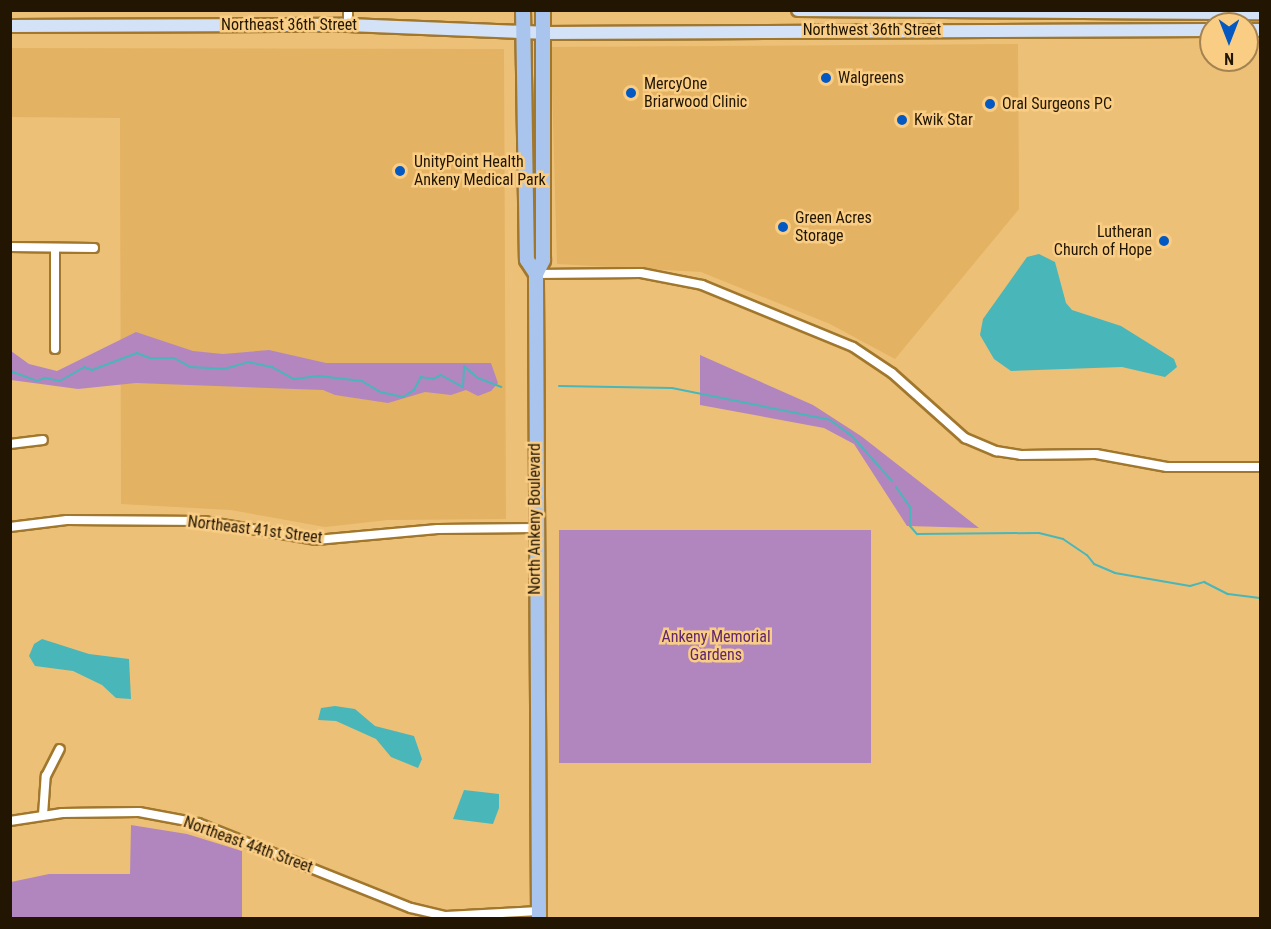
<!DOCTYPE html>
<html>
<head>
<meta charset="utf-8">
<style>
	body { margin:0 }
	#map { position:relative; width:1271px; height:929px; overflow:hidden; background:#edc078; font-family:"Roboto Condensed",sans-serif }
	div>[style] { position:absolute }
	.built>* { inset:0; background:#e3b262 }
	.green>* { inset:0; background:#b186be; transform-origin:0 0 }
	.forest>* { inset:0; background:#b386c0 }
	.water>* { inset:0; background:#49b6b9 }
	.stream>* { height:2px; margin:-1px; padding:0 1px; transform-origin:1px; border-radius:1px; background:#49b6b9 }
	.roads { filter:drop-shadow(2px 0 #a1772d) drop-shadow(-2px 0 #a1772d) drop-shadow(0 2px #a1772d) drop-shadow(0 -2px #a1772d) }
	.street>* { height:8px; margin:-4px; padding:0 4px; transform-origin:4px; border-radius:4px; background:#fff }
	.secondary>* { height:12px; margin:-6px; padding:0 6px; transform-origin:6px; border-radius:6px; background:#d4e2f7 }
	.primary>* { height:14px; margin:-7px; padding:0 7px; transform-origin:7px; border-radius:7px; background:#a9c5ee }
	.dots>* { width:16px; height:16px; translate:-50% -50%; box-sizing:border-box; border:3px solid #facd84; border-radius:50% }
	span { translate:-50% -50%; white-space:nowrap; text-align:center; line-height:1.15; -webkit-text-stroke:5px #facd84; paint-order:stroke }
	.street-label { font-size:16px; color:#221501 }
	.poi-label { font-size:16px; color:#221501 }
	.left { translate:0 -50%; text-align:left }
	.right { translate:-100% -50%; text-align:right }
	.park-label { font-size:16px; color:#5f276e }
	.frame { position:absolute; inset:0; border:12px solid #221501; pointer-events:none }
	.north { position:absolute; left:1199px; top:12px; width:60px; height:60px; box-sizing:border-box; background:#facd84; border:2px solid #a48350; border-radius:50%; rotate:180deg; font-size:16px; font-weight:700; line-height:24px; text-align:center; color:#221501 }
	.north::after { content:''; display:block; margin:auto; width:21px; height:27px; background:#0458c2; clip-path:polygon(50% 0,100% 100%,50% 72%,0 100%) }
</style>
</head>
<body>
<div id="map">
	<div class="built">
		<div style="clip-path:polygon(1018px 44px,1019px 209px,895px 359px,830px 324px,701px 272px,557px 264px,551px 47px)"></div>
		<div style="clip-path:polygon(11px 48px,504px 49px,506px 519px,388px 520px,325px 527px,231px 510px,121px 504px,120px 118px,11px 117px)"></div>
	</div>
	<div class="green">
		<div style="clip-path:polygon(700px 355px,813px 405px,861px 436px,979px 528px,907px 526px,854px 444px,824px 428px,700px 405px)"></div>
		<div style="left:871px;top:530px;width:233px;height:312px;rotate:90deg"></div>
		<div style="clip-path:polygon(131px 825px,187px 834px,242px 851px,242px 918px,11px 918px,11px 882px,49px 874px,130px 874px)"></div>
	</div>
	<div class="forest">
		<div style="clip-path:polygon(136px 332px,193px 351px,223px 354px,269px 350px,326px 363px,491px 363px,498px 383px,491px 391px,478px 396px,466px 390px,451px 395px,425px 392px,388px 403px,335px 395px,323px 390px,136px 383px,78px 389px,11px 380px,11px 351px,29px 364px,57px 371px)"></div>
	</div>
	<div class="water">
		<div style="clip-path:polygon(1039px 254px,1055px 262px,1066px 303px,1072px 310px,1121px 326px,1174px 359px,1177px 367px,1165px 377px,1122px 367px,1011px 371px,994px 359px,980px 335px,983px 319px,1027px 257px)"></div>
		<div style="clip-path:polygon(42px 639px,89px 654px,129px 659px,131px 699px,116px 698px,102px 685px,73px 671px,35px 666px,29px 656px,34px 644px)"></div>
		<div style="clip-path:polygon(335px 706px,355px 709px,375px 726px,414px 736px,422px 759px,418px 768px,391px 757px,376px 739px,336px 721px,318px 720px,321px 708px)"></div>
		<div style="clip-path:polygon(464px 790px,499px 794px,499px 808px,493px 824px,453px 819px)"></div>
	</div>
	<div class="stream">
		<div style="left:10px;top:371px;width:29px;rotate:20deg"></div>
		<div style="left:37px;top:381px;width:9px;rotate:-21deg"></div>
		<div style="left:45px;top:378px;width:15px;rotate:11deg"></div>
		<div style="left:60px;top:381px;width:28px;rotate:-30deg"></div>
		<div style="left:84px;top:367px;width:9px;rotate:21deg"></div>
		<div style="left:92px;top:370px;width:48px;rotate:-20.7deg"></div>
		<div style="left:137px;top:353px;width:14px;rotate:21deg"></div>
		<div style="left:150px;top:358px;width:24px"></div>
		<div style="left:174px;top:358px;width:18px;rotate:29deg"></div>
		<div style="left:190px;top:367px;width:34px;rotate:3deg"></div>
		<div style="left:224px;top:369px;width:25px;rotate:-16deg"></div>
		<div style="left:248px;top:362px;width:25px;rotate:12deg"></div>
		<div style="left:272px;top:367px;width:25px;rotate:29deg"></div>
		<div style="left:294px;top:379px;width:25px;rotate:-7deg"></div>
		<div style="left:319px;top:376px;width:43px;rotate:6.6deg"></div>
		<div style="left:362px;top:381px;width:21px;rotate:31deg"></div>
		<div style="left:380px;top:392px;width:24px;rotate:12deg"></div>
		<div style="left:403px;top:397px;width:13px;rotate:-32deg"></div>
		<div style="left:414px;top:390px;width:15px;rotate:-62deg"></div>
		<div style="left:421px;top:377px;width:12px;rotate:9deg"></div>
		<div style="left:433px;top:379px;width:9px;rotate:-27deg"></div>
		<div style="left:441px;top:375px;width:25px;rotate:29deg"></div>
		<div style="left:463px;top:387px;width:21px;rotate:-87deg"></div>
		<div style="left:464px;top:366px;width:18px;rotate:41deg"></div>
		<div style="left:478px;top:378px;width:25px;rotate:21deg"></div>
		<div style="left:559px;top:386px;width:113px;rotate:1deg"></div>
		<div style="left:672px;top:388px;width:161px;rotate:11.4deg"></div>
		<div style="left:830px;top:420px;width:27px;rotate:36deg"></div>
		<div style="left:852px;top:436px;width:60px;rotate:48.4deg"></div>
		<div style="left:896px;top:487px;width:24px;rotate:55deg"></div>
		<div style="left:910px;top:507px;width:19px;rotate:90deg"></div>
		<div style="left:910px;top:526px;width:11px;rotate:49deg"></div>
		<div style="left:917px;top:534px;width:122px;rotate:-0.5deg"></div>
		<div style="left:1039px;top:533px;width:25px;rotate:14deg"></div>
		<div style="left:1063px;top:539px;width:29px;rotate:34deg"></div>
		<div style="left:1087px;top:555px;width:11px;rotate:52deg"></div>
		<div style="left:1094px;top:564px;width:23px;rotate:23deg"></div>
		<div style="left:1115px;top:573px;width:76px;rotate:9.8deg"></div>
		<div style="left:1190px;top:586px;width:15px;rotate:-16deg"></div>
		<div style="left:1204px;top:582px;width:27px;rotate:27deg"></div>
		<div style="left:1228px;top:594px;width:32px;rotate:7deg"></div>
	</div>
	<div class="roads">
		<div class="street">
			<div style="left:348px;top:10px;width:15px;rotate:90deg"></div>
			<div style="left:10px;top:247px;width:84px;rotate:0.7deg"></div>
			<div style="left:55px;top:249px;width:100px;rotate:90deg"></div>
			<div style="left:536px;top:274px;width:105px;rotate:-0.5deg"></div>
			<div style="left:641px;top:273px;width:62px;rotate:11.1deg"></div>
			<div style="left:702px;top:285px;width:163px;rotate:22.3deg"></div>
			<div style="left:853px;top:347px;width:47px;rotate:33.7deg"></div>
			<div style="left:892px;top:373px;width:98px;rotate:41.7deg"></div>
			<div style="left:965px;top:438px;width:34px;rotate:23deg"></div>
			<div style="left:996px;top:451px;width:25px;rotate:9deg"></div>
			<div style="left:1021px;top:455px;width:75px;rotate:-0.8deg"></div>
			<div style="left:1096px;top:454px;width:72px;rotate:10.4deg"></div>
			<div style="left:1167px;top:467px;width:93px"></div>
			<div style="left:10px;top:444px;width:33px;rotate:-7deg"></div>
			<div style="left:10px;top:527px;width:57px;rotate:-7deg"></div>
			<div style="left:67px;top:520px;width:137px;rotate:0.4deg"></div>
			<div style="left:204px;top:521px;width:114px;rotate:9.6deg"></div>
			<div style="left:316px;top:540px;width:122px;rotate:-5.2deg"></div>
			<div style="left:438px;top:529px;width:97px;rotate:-0.6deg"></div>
			<div style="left:43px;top:815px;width:39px;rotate:-86deg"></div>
			<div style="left:46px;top:776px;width:30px;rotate:-63deg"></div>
			<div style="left:10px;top:821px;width:53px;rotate:-8.7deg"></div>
			<div style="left:62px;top:813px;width:77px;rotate:-0.7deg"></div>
			<div style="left:139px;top:812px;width:60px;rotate:10.6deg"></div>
			<div style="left:198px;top:823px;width:229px;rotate:21.8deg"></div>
			<div style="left:411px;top:908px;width:43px;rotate:13.4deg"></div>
			<div style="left:446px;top:916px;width:93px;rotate:-3.1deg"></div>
		</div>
		<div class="secondary">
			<div style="left:798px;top:10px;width:462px;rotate:0.4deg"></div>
			<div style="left:10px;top:26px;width:338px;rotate:-0.2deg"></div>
			<div style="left:348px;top:25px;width:195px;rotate:2.3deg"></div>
			<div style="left:543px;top:33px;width:668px;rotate:-0.26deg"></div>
			<div style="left:1247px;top:30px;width:13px"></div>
		</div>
		<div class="primary">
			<div style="left:523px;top:10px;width:250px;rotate:89.1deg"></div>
			<div style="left:527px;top:260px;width:17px;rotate:57deg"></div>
			<div style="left:539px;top:918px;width:644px;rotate:-90.27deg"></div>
			<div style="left:536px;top:274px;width:16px;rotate:-63deg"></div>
			<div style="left:543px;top:260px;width:250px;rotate:-90deg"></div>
		</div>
	</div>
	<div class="dots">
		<div style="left:826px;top:78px;background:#0458c2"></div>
		<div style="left:631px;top:93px;background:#0458c2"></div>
		<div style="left:990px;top:104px;background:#0458c2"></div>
		<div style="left:902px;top:120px;background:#0458c2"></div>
		<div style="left:400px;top:171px;background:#0458c2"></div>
		<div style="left:783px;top:227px;background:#0458c2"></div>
		<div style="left:1164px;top:241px;background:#0458c2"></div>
	</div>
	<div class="street-label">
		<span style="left:289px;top:25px">Northeast 36th Street</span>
		<span style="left:872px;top:30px">Northwest 36th Street</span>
		<span style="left:535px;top:519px;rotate:-90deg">North Ankeny Boulevard</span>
		<span style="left:255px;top:530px;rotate:7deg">Northeast 41st Street</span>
		<span style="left:248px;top:845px;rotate:20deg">Northeast 44th Street</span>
	</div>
	<div class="poi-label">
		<span class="left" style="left:838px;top:78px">Walgreens</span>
		<span class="left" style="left:644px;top:93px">MercyOne<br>Briarwood Clinic</span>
		<span class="left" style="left:1002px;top:104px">Oral Surgeons PC</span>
		<span class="left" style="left:914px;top:120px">Kwik Star</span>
		<span class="left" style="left:414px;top:171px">UnityPoint Health<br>Ankeny Medical Park</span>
		<span class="left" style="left:795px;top:227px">Green Acres<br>Storage</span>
		<span class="right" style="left:1152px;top:241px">Lutheran<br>Church of Hope</span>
	</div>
	<div class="park-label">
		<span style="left:716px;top:646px">Ankeny Memorial<br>Gardens</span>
	</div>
	<div class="frame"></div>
	<div class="north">N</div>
</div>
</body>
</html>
